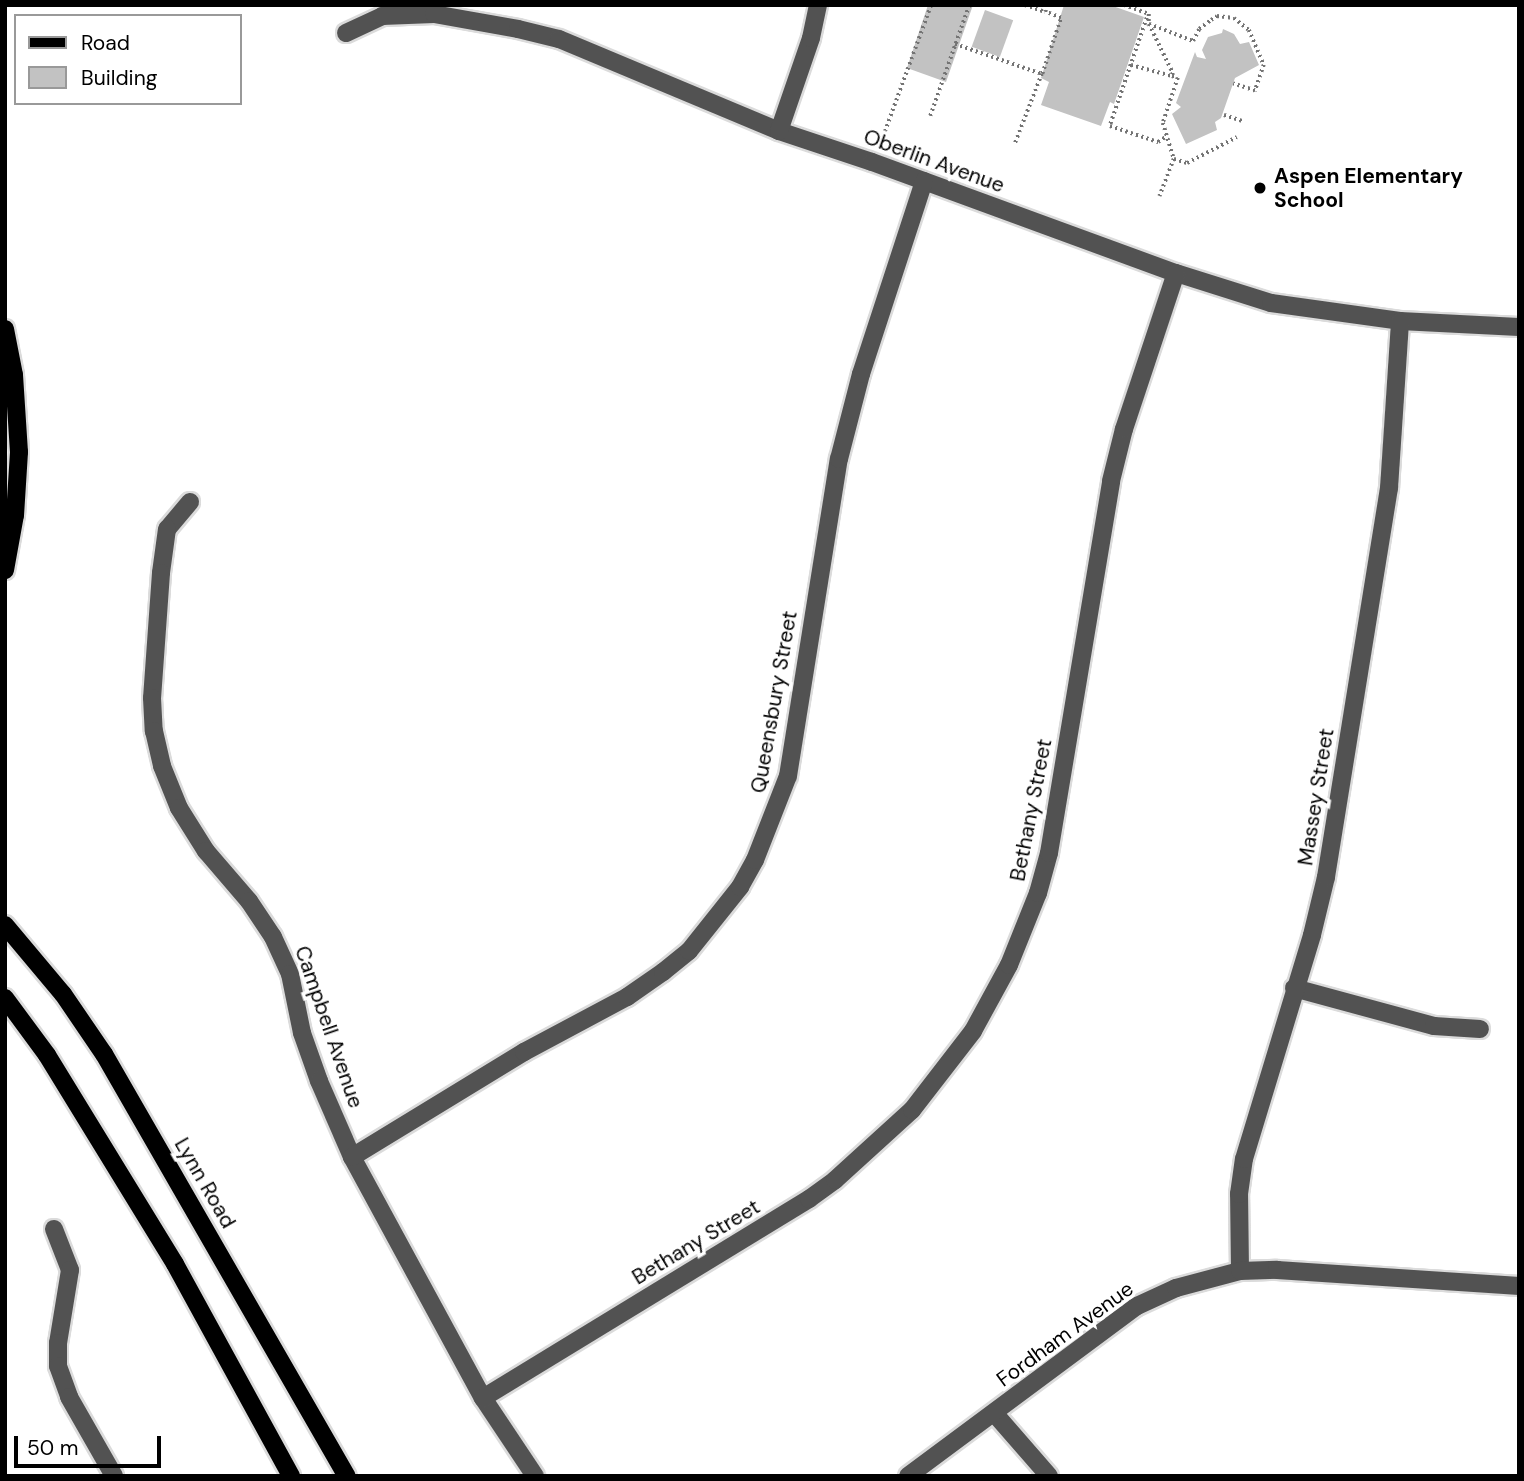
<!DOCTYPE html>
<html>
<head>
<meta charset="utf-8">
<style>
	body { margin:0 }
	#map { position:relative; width:1524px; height:1481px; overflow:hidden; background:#fff; font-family:"DM Sans",sans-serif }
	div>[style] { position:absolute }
	.building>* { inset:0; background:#c2c2c2; transform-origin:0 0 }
	.path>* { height:3.5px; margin-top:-1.75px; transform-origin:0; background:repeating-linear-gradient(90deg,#747474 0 2px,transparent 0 5.5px) }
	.roads { filter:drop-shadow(2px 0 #dbdbdb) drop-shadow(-2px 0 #dbdbdb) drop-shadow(0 2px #dbdbdb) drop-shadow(0 -2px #dbdbdb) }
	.minor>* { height:18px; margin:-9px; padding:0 9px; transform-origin:9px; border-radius:9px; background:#525252 }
	.major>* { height:18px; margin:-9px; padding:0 9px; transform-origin:9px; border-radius:9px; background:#000 }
	.dots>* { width:19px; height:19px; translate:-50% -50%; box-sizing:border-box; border:4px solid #fff; border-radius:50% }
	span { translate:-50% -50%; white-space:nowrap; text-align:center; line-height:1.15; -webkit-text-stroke:7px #fff; paint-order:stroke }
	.street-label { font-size:21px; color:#000 }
	.poi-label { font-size:21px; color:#000; font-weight:700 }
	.left { translate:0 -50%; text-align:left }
	.frame { position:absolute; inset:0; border:7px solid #000; pointer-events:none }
	.legend { position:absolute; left:14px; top:14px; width:228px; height:91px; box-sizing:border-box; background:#fff; border:2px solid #999; margin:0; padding:9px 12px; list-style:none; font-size:21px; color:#000 }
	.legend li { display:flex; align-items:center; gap:14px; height:35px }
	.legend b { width:35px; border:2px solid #999 }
	.scale { position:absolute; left:14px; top:1436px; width:147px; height:32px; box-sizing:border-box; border:4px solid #000; border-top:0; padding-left:9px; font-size:21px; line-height:24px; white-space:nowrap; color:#000; -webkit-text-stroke:5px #fff; paint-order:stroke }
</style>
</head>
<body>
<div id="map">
	<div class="building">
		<div style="clip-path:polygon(928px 5px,973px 5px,946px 82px,907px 68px)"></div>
		<div style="clip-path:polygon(1064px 5px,1110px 5px,1144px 17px,1114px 104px,1110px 102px,1101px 126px,1041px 105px,1049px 82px,1041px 78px)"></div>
		<div style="left:985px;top:10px;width:30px;height:39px;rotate:20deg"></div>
		<div style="clip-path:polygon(1223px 29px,1234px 34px,1240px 44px,1249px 42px,1259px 65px,1235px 78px,1221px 118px,1215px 122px,1217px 130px,1186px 144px,1172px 114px,1181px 107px,1176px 103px,1195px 52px,1197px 57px,1206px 59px,1202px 50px,1208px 37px,1222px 33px)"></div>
	</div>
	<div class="path">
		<div style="left:1025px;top:5px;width:21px;rotate:19deg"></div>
		<div style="left:1045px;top:12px;width:7px;rotate:-74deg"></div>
		<div style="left:1124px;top:5px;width:27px;rotate:20deg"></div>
		<div style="left:1149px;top:14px;width:10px;rotate:90deg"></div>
		<div style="left:1149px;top:24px;width:55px;rotate:63.9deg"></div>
		<div style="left:1173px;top:73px;width:3px;rotate:108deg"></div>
		<div style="left:1172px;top:76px;width:6px;rotate:18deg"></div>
		<div style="left:1178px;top:78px;width:47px;rotate:108.4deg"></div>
		<div style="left:1163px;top:123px;width:38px;rotate:73deg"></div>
		<div style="left:1174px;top:159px;width:40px;rotate:111deg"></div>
		<div style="left:1147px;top:18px;width:114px;rotate:108.9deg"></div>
		<div style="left:1110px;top:126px;width:51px;rotate:18.4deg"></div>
		<div style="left:1158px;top:142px;width:11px;rotate:-34deg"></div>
		<div style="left:1149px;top:24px;width:47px;rotate:21.1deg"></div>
		<div style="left:1193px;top:41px;width:13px;rotate:-63deg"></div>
		<div style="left:1199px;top:29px;width:15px;rotate:-37deg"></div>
		<div style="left:1211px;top:20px;width:7px;rotate:-34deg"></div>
		<div style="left:1217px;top:16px;width:17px;rotate:7deg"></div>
		<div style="left:1234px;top:18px;width:19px;rotate:39deg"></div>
		<div style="left:1249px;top:30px;width:38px;rotate:67deg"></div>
		<div style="left:1264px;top:65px;width:28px;rotate:109deg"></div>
		<div style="left:1255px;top:91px;width:23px;rotate:-162deg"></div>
		<div style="left:955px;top:44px;width:92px;rotate:19deg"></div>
		<div style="left:1042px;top:74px;width:75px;rotate:111.1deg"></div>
		<div style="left:1131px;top:65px;width:42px;rotate:15deg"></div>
		<div style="left:1042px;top:74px;width:59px;rotate:-71.3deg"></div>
		<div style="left:1061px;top:18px;width:17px;rotate:-159deg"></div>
		<div style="left:1224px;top:115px;width:19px;rotate:18deg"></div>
		<div style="left:930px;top:116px;width:118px;rotate:-70.6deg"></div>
		<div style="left:879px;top:147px;width:151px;rotate:-69.9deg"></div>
		<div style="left:1174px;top:159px;width:14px;rotate:17deg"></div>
		<div style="left:1187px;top:163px;width:56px;rotate:-27.5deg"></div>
	</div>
	<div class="roads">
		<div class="minor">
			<div style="left:346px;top:33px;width:40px;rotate:-25deg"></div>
			<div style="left:382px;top:16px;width:52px;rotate:-2.2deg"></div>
			<div style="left:434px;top:14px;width:85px;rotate:10.1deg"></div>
			<div style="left:518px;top:29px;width:42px;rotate:13.7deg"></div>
			<div style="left:559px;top:39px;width:238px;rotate:22.7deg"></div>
			<div style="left:779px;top:131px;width:98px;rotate:18.4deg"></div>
			<div style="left:872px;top:162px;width:324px;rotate:20.1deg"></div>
			<div style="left:1176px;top:273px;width:100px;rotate:17.5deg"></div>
			<div style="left:1271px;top:303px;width:130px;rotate:7.9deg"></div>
			<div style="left:1400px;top:321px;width:119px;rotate:2.9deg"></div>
			<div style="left:779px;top:131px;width:98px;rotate:-71deg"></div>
			<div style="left:811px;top:38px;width:34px;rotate:-78deg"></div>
			<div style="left:190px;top:502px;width:35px;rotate:130deg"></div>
			<div style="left:167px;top:529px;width:44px;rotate:97.8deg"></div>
			<div style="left:161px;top:573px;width:125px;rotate:94.1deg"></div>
			<div style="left:152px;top:698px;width:33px;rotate:87deg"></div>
			<div style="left:154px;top:731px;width:36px;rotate:77deg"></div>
			<div style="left:162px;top:766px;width:45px;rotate:68deg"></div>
			<div style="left:179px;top:808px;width:51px;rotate:57.9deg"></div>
			<div style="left:206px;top:851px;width:66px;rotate:49.3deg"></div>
			<div style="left:249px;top:901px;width:43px;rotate:56.3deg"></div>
			<div style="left:273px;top:937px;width:41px;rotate:65.3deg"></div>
			<div style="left:290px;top:974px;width:60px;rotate:78.5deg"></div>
			<div style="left:302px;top:1033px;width:51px;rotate:70.5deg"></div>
			<div style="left:319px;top:1081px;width:83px;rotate:66.5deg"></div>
			<div style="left:352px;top:1157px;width:274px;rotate:61.5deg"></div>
			<div style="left:483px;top:1398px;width:94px;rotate:56.3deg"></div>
			<div style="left:1294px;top:988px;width:145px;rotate:15.2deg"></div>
			<div style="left:1434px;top:1026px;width:46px;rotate:3.7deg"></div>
			<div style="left:352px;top:1157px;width:202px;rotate:-31.4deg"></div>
			<div style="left:524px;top:1052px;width:117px;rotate:-28.1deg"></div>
			<div style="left:627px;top:997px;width:44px;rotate:-34.8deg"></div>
			<div style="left:663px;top:972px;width:33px;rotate:-39deg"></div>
			<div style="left:689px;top:951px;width:82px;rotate:-51.4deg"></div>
			<div style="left:740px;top:887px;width:31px;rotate:-61deg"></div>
			<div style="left:755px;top:860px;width:90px;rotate:-68.6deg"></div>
			<div style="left:788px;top:776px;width:321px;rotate:-80.9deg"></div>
			<div style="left:839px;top:459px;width:88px;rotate:-75.5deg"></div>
			<div style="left:861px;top:374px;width:203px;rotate:-71.9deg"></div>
			<div style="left:54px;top:1229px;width:44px;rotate:68.7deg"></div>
			<div style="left:70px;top:1270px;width:74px;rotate:99.3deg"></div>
			<div style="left:58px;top:1343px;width:23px;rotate:90deg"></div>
			<div style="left:58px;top:1366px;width:33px;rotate:70deg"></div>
			<div style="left:69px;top:1397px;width:91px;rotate:60.3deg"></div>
			<div style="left:1240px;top:1271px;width:77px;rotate:-90.7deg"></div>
			<div style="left:1239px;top:1194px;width:35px;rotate:-82deg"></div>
			<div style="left:1244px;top:1159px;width:234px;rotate:-73.1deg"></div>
			<div style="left:1312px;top:935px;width:60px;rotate:-76.4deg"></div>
			<div style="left:1326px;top:877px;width:394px;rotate:-80.8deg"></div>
			<div style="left:1389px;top:488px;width:167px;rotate:-86.2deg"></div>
			<div style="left:483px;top:1398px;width:382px;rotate:-31.4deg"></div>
			<div style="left:809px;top:1199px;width:32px;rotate:-36deg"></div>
			<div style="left:835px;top:1180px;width:104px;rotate:-42.3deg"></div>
			<div style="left:912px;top:1110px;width:100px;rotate:-52.3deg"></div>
			<div style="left:973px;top:1031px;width:75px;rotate:-61.4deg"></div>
			<div style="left:1009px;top:965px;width:78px;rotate:-68.1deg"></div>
			<div style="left:1038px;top:893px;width:41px;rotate:-74.6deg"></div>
			<div style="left:1049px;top:853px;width:377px;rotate:-80.5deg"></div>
			<div style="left:1111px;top:481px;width:54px;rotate:-76deg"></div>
			<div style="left:1124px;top:429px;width:164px;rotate:-71.6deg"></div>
			<div style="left:995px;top:1414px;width:82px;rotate:48.9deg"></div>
			<div style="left:908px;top:1476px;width:285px;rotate:-36.6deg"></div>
			<div style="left:1137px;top:1306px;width:43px;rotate:-24.8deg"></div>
			<div style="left:1176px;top:1288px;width:66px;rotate:-14.9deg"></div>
			<div style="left:1240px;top:1271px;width:37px;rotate:-2deg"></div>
			<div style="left:1277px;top:1270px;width:243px;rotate:3.8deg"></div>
		</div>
		<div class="major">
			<div style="left:5px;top:329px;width:47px;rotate:78.9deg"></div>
			<div style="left:14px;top:375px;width:77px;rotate:86.3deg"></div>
			<div style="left:19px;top:452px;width:63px;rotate:93.6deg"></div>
			<div style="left:15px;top:515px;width:56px;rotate:100.3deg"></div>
			<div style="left:5px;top:925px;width:90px;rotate:50deg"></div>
			<div style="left:63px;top:994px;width:73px;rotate:55.7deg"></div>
			<div style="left:104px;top:1054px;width:487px;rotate:60.1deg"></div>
			<div style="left:5px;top:998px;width:71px;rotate:53.6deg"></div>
			<div style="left:47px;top:1055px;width:245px;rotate:58.5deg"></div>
			<div style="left:175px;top:1264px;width:242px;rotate:61.3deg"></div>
		</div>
	</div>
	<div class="dots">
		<div style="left:1260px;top:188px;background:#000"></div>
	</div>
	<div class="street-label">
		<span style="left:934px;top:161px;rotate:20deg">Oberlin Avenue</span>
		<span style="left:774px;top:702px;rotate:-80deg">Queensbury Street</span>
		<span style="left:1316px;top:797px;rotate:-81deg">Massey Street</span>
		<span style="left:1031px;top:810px;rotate:-79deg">Bethany Street</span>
		<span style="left:329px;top:1027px;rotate:71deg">Campbell Avenue</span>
		<span style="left:205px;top:1183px;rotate:60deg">Lynn Road</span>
		<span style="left:696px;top:1242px;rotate:-31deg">Bethany Street</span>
		<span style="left:1065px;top:1334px;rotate:-36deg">Fordham Avenue</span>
	</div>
	<div class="poi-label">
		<span class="left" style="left:1274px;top:188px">Aspen Elementary<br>School</span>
	</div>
	<div class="frame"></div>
	<ul class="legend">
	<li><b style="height:9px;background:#000"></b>Road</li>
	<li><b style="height:19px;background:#c2c2c2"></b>Building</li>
	</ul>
	<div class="scale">50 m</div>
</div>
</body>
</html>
